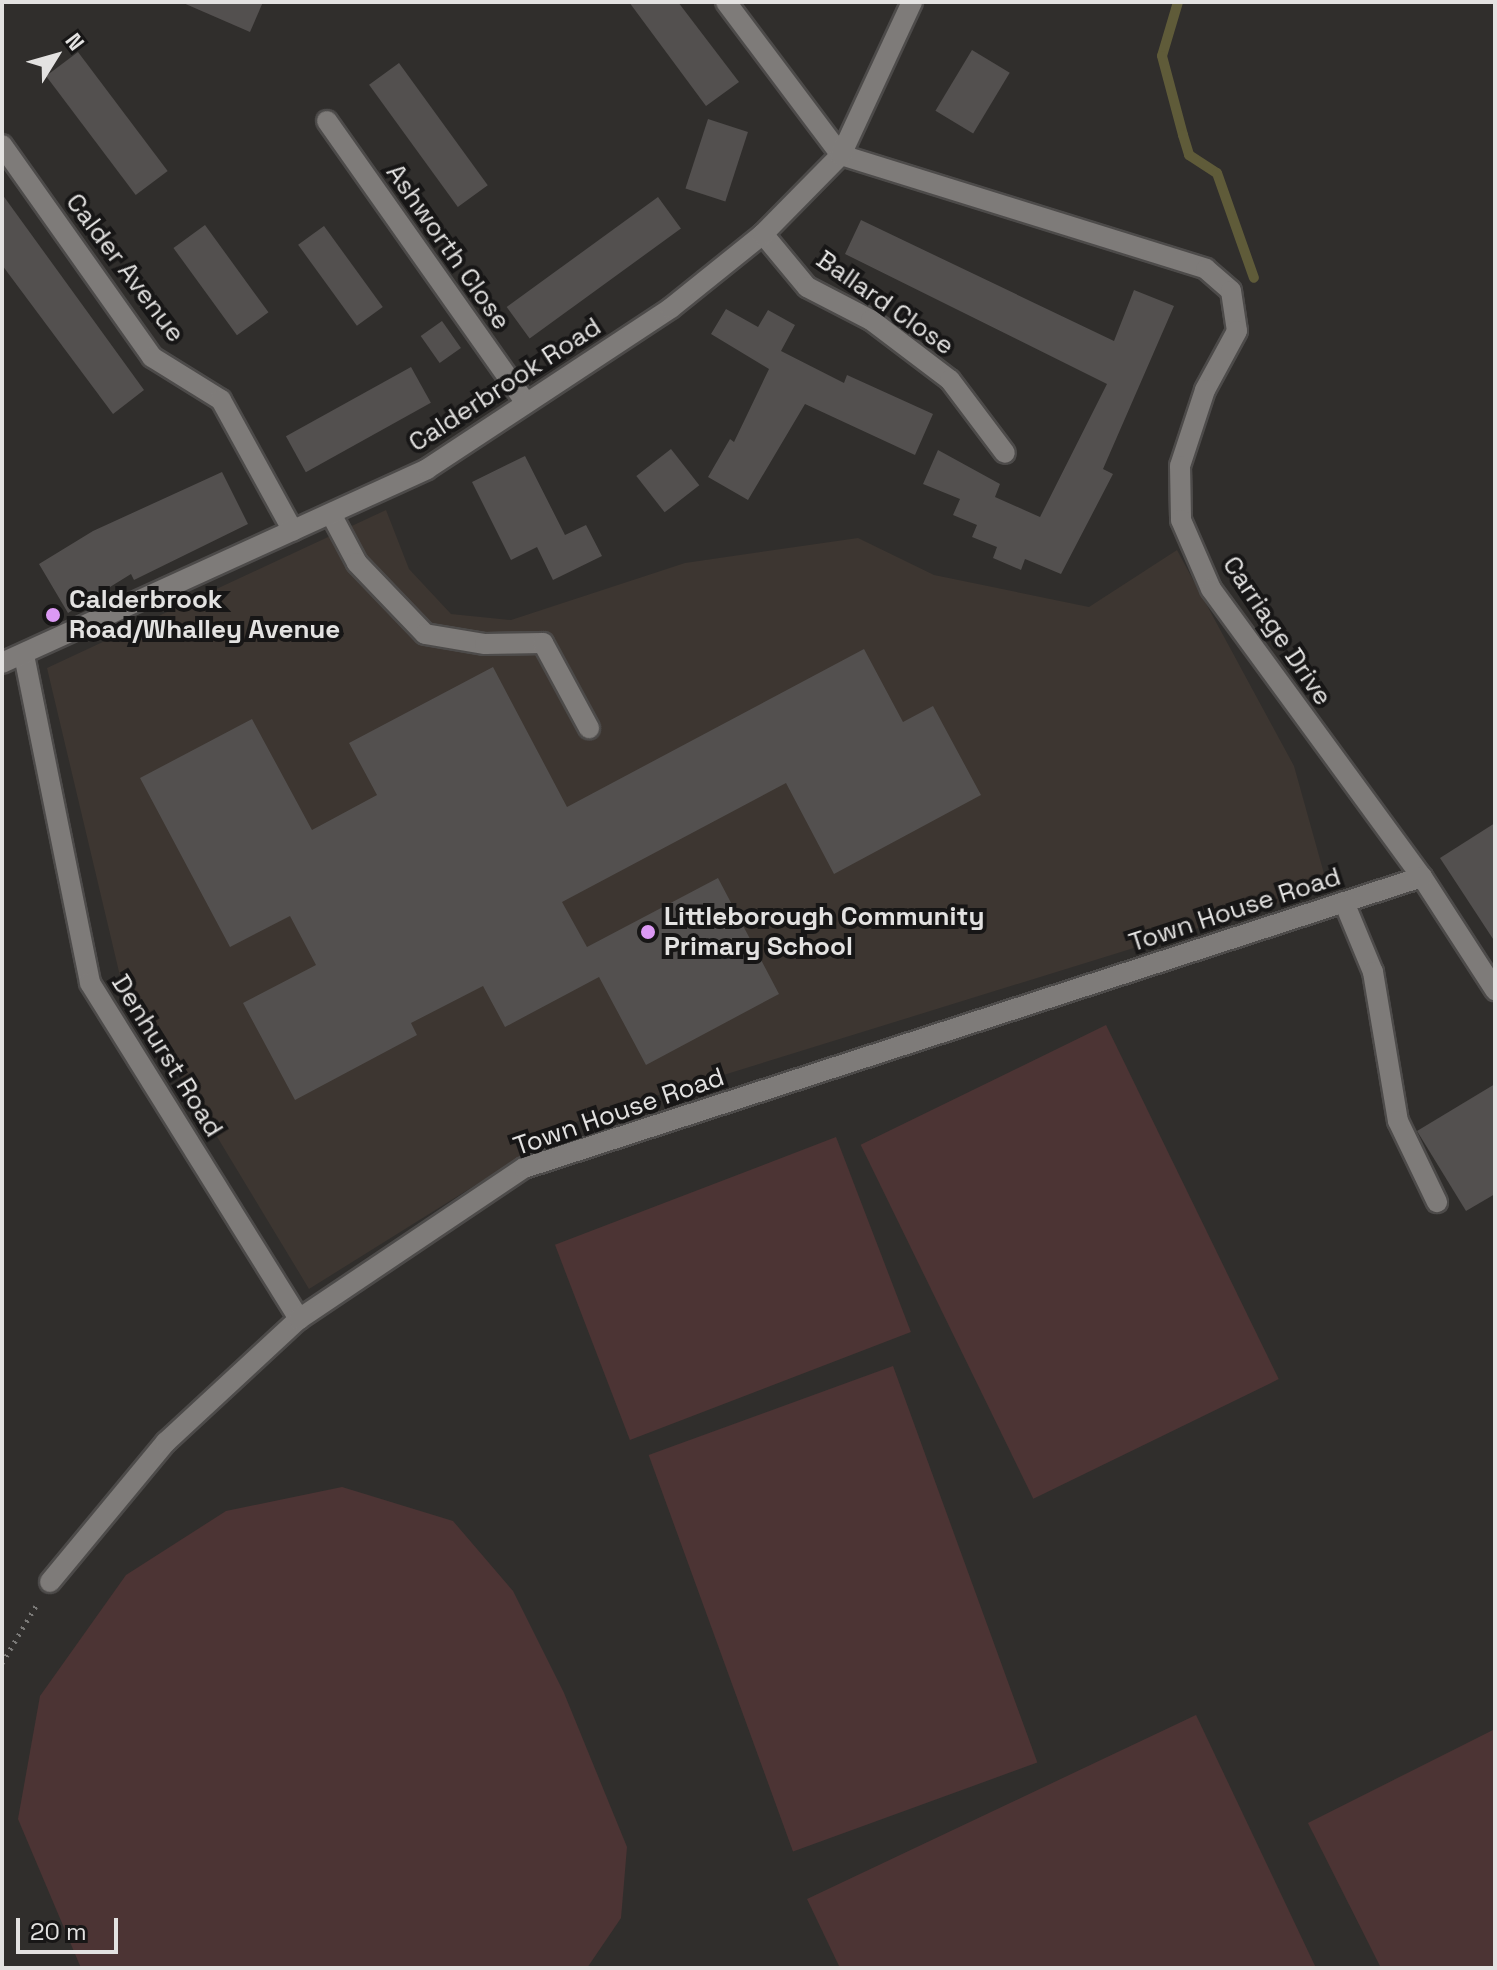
<!DOCTYPE html>
<html>
<head>
<meta charset="utf-8">
<style>
	body { margin:0 }
	#map { position:relative; width:1497px; height:1970px; overflow:hidden; background:#302e2c; font-family:"Space Grotesk",sans-serif }
	div>[style] { position:absolute }
	.built>* { inset:0; background:#3d3631 }
	.green>* { inset:0; background:#4c3434; transform-origin:0 0 }
	.stream>* { height:10px; margin:-5px; padding:0 5px; transform-origin:5px; border-radius:5px; background:#5f5b39 }
	.building>* { inset:0; background:#53504f; transform-origin:0 0 }
	.path>* { height:5px; margin-top:-2.5px; transform-origin:0; background:repeating-linear-gradient(90deg,#7b7a78 0 2px,transparent 0 8px) }
	.roads { filter:drop-shadow(2px 0 #4d4b4a) drop-shadow(-2px 0 #4d4b4a) drop-shadow(0 2px #4d4b4a) drop-shadow(0 -2px #4d4b4a) }
	.minor>* { height:20px; margin:-10px; padding:0 10px; transform-origin:10px; border-radius:10px; background:#7e7b79 }
	.dots>* { width:22px; height:22px; translate:-50% -50%; box-sizing:border-box; border:4px solid #171616; border-radius:50% }
	span { translate:-50% -50%; white-space:nowrap; text-align:center; line-height:1.15; -webkit-text-stroke:8px #171616; paint-order:stroke }
	.street-label { font-size:26px; color:#e3e2e1 }
	.poi-label { font-size:26px; color:#e3e2e1; font-weight:700 }
	.left { translate:0 -50%; text-align:left }
	.frame { position:absolute; inset:0; border:4px solid #e3e2e1; pointer-events:none }
	.north { position:absolute; left:16px; top:16px; width:80px; height:80px; -webkit-text-stroke:6px #171616; paint-order:stroke; rotate:53deg; font-size:22px; font-weight:700; line-height:32px; text-align:center; color:#e3e2e1 }
	.north::after { content:''; display:block; margin:auto; width:28px; height:36px; background:#e3e2e1; clip-path:polygon(50% 0,100% 100%,50% 72%,0 100%) }
	.scale { position:absolute; left:16px; top:1918px; width:102px; height:36px; box-sizing:border-box; border:4px solid #e3e2e1; border-top:0; padding-left:10px; font-size:24px; line-height:28px; white-space:nowrap; color:#e3e2e1; -webkit-text-stroke:6px #171616; paint-order:stroke }
</style>
</head>
<body>
<div id="map">
	<div class="built">
		<div style="clip-path:polygon(386px 510px,409px 569px,451px 614px,511px 620px,685px 563px,858px 538px,934px 575px,1089px 607px,1177px 550px,1294px 766px,1328px 888px,581px 1119px,309px 1289px,120px 976px,47px 668px)"></div>
	</div>
	<div class="green">
		<div style="left:1106px;top:1025px;width:394px;height:273px;rotate:64deg"></div>
		<div style="left:836px;top:1137px;width:209px;height:301px;rotate:69deg"></div>
		<div style="left:893px;top:1366px;width:422px;height:260px;rotate:70deg"></div>
		<div style="clip-path:polygon(342px 1487px,453px 1521px,513px 1591px,564px 1693px,627px 1847px,621px 1918px,587px 1968px,81px 1968px,18px 1819px,40px 1696px,126px 1575px,226px 1511px)"></div>
		<div style="clip-path:polygon(1196px 1715px,1316px 1968px,840px 1968px,807px 1899px)"></div>
		<div style="clip-path:polygon(1495px 1729px,1495px 1968px,1381px 1968px,1308px 1823px)"></div>
	</div>
	<div class="stream">
		<div style="left:1178px;top:2px;width:56px;rotate:106.5deg"></div>
		<div style="left:1162px;top:56px;width:82px;rotate:75.1deg"></div>
		<div style="left:1183px;top:135px;width:21px;rotate:73deg"></div>
		<div style="left:1189px;top:155px;width:33px;rotate:33deg"></div>
		<div style="left:1217px;top:173px;width:111px;rotate:70.6deg"></div>
	</div>
	<div class="building">
		<div style="clip-path:polygon(181px 2px,263px 2px,250px 32px)"></div>
		<div style="clip-path:polygon(629px 2px,678px 2px,739px 82px,706px 106px)"></div>
		<div style="left:972px;top:50px;width:44px;height:71px;rotate:31deg"></div>
		<div style="left:78px;top:52px;width:149px;height:40px;rotate:53deg"></div>
		<div style="left:399px;top:63px;width:151px;height:37px;rotate:54deg"></div>
		<div style="left:708px;top:119px;width:42px;height:73px;rotate:18deg"></div>
		<div style="clip-path:polygon(2px 194px,144px 390px,113px 414px,2px 265px)"></div>
		<div style="left:658px;top:197px;width:39px;height:187px;rotate:54deg"></div>
		<div style="clip-path:polygon(861px 220px,1114px 341px,1134px 290px,1174px 306px,1103px 469px,1113px 474px,1061px 574px,1025px 559px,1021px 570px,993px 558px,997px 547px,972px 537px,977px 525px,953px 515px,960px 499px,923px 484px,938px 450px,1000px 484px,995px 497px,1040px 517px,1107px 384px,845px 254px)"></div>
		<div style="left:205px;top:225px;width:108px;height:39px;rotate:54deg"></div>
		<div style="left:324px;top:226px;width:100px;height:32px;rotate:54deg"></div>
		<div style="clip-path:polygon(726px 309px,758px 327px,768px 310px,795px 325px,781px 351px,844px 383px,847px 375px,933px 414px,915px 455px,805px 404px,748px 500px,708px 477px,730px 439px,734px 442px,769px 369px,711px 334px)"></div>
		<div style="left:442px;top:321px;width:33px;height:26px;rotate:55deg"></div>
		<div style="left:411px;top:367px;width:41px;height:143px;rotate:61deg"></div>
		<div style="left:671px;top:449px;width:46px;height:44px;rotate:52deg"></div>
		<div style="clip-path:polygon(525px 456px,565px 535px,586px 525px,602px 556px,553px 580px,537px 547px,511px 560px,472px 482px)"></div>
		<div style="clip-path:polygon(222px 472px,248px 524px,134px 580px,131px 574px,68px 613px,39px 564px,93px 531px)"></div>
		<div style="clip-path:polygon(864px 649px,903px 722px,933px 706px,981px 795px,834px 874px,786px 783px,562px 902px,587px 947px,718px 878px,779px 994px,646px 1065px,599px 977px,505px 1027px,483px 986px,411px 1023px,417px 1035px,295px 1100px,243px 1003px,316px 965px,290px 916px,230px 947px,140px 778px,252px 719px,312px 830px,377px 795px,349px 743px,493px 667px,567px 807px)"></div>
		<div style="clip-path:polygon(1495px 823px,1495px 942px,1440px 858px)"></div>
		<div style="clip-path:polygon(1495px 1084px,1495px 1194px,1466px 1211px,1417px 1131px)"></div>
	</div>
	<div class="path">
		<div style="left:2px;top:1663px;width:69px;rotate:-59.3deg"></div>
	</div>
	<div class="roads">
		<div class="minor">
			<div style="left:726px;top:2px;width:191px;rotate:53.1deg"></div>
			<div style="left:327px;top:121px;width:345px;rotate:54.8deg"></div>
			<div style="left:2px;top:145px;width:260px;rotate:54.7deg"></div>
			<div style="left:152px;top:357px;width:81px;rotate:31.9deg"></div>
			<div style="left:221px;top:400px;width:149px;rotate:61.2deg"></div>
			<div style="left:841px;top:155px;width:382px;rotate:17.3deg"></div>
			<div style="left:1206px;top:269px;width:33px;rotate:41deg"></div>
			<div style="left:1231px;top:291px;width:40px;rotate:81.5deg"></div>
			<div style="left:1237px;top:331px;width:67px;rotate:118.5deg"></div>
			<div style="left:1205px;top:390px;width:80px;rotate:108.2deg"></div>
			<div style="left:1180px;top:466px;width:54px;rotate:88.9deg"></div>
			<div style="left:1181px;top:520px;width:75px;rotate:66.5deg"></div>
			<div style="left:1211px;top:589px;width:357px;rotate:53.8deg"></div>
			<div style="left:1422px;top:877px;width:135px;rotate:57.1deg"></div>
			<div style="left:763px;top:234px;width:69px;rotate:50.3deg"></div>
			<div style="left:807px;top:287px;width:72px;rotate:27.3deg"></div>
			<div style="left:871px;top:320px;width:99px;rotate:37.2deg"></div>
			<div style="left:950px;top:380px;width:91px;rotate:53deg"></div>
			<div style="left:331px;top:514px;width:55px;rotate:62deg"></div>
			<div style="left:357px;top:563px;width:98px;rotate:46.2deg"></div>
			<div style="left:425px;top:634px;width:61px;rotate:9.5deg"></div>
			<div style="left:485px;top:644px;width:58px;rotate:-1deg"></div>
			<div style="left:543px;top:643px;width:97px;rotate:61.6deg"></div>
			<div style="left:24px;top:655px;width:335px;rotate:78.6deg"></div>
			<div style="left:90px;top:983px;width:396px;rotate:58.1deg"></div>
			<div style="left:2px;top:663px;width:467px;rotate:-24.5deg"></div>
			<div style="left:427px;top:469px;width:292px;rotate:-33.4deg"></div>
			<div style="left:671px;top:308px;width:118px;rotate:-38.8deg"></div>
			<div style="left:763px;top:234px;width:111px;rotate:-45.4deg"></div>
			<div style="left:841px;top:155px;width:169px;rotate:-65.1deg"></div>
			<div style="left:1344px;top:902px;width:76px;rotate:67.5deg"></div>
			<div style="left:1373px;top:972px;width:151px;rotate:80.5deg"></div>
			<div style="left:1398px;top:1121px;width:90px;rotate:64.3deg"></div>
			<div style="left:50px;top:1582px;width:182px;rotate:-50.4deg"></div>
			<div style="left:166px;top:1442px;width:181px;rotate:-42.8deg"></div>
			<div style="left:299px;top:1319px;width:271px;rotate:-33.9deg"></div>
			<div style="left:524px;top:1168px;width:944px;rotate:-17.96deg"></div>
		</div>
	</div>
	<div class="dots">
		<div style="left:53px;top:615px;background:#dc99f4"></div>
		<div style="left:648px;top:932px;background:#dc99f4"></div>
	</div>
	<div class="street-label">
		<span style="left:448px;top:247px;rotate:55deg">Ashworth Close</span>
		<span style="left:125px;top:268px;rotate:53deg">Calder Avenue</span>
		<span style="left:885px;top:303px;rotate:35deg">Ballard Close</span>
		<span style="left:505px;top:385px;rotate:-33deg">Calderbrook Road</span>
		<span style="left:1277px;top:631px;rotate:56deg">Carriage Drive</span>
		<span style="left:1235px;top:910px;rotate:-18deg">Town House Road</span>
		<span style="left:167px;top:1056px;rotate:58deg">Denhurst Road</span>
		<span style="left:619px;top:1112px;rotate:-19deg">Town House Road</span>
	</div>
	<div class="poi-label">
		<span class="left" style="left:69px;top:615px">Calderbrook<br>Road/Whalley Avenue</span>
		<span class="left" style="left:664px;top:932px">Littleborough Community<br>Primary School</span>
	</div>
	<div class="frame"></div>
	<div class="north">N</div>
	<div class="scale">20 m</div>
</div>
</body>
</html>
